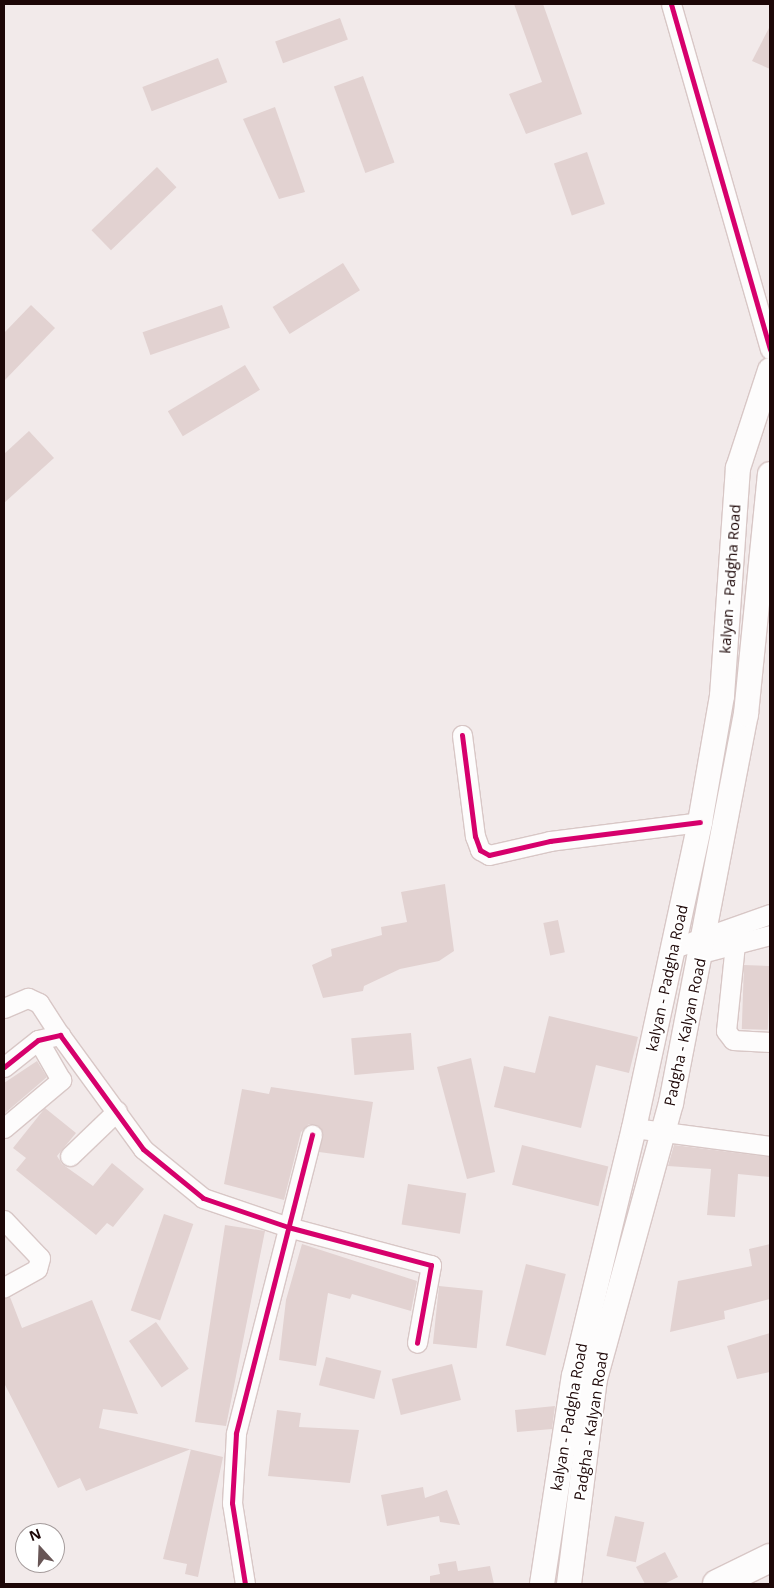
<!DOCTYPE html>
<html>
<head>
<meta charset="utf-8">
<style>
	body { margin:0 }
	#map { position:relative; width:774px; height:1588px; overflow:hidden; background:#f2eaea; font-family:"Open Sans",sans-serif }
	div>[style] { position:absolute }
	.building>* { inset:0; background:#e2d2d1; transform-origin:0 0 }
	.roads { filter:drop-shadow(1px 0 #d8c7c6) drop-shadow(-1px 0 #d8c7c6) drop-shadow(0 1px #d8c7c6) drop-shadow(0 -1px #d8c7c6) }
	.minor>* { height:19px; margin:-9.5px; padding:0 9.5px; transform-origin:9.5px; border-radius:9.5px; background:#fdfcfc }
	.major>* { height:24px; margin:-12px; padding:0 12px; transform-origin:12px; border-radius:12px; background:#fdfcfc }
	.highway>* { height:28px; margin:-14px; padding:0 14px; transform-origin:14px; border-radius:14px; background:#fdfcfc }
	.cycleway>* { height:5px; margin:-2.5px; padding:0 2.5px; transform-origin:2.5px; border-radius:2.5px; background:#d6006c }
	span { translate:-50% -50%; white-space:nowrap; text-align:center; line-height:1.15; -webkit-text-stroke:4px #fff; paint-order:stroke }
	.street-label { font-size:15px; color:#1d0707 }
	.frame { position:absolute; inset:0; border:5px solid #1d0707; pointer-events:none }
	.north { position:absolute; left:15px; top:1523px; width:50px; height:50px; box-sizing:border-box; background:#fff; border:1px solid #a59c9c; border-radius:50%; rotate:340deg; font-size:14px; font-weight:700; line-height:20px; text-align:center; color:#1d0707 }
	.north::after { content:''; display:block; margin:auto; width:18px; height:22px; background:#685656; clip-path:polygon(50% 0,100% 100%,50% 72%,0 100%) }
</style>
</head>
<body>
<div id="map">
	<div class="building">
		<div style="clip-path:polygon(514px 4px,543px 4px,582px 114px,526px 134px,509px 94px,542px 82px)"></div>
		<div style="left:340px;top:18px;width:23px;height:69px;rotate:70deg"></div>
		<div style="clip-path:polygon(770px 26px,770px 69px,752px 61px)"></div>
		<div style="left:218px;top:58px;width:26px;height:81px;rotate:69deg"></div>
		<div style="left:363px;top:76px;width:92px;height:31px;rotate:70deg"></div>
		<div style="clip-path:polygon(275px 107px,305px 192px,279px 199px,243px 119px)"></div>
		<div style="left:587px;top:152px;width:55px;height:35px;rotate:71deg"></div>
		<div style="left:157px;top:167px;width:28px;height:91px;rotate:46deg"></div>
		<div style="left:343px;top:263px;width:32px;height:83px;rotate:58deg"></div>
		<div style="clip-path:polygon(31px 305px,55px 328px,4px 381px,4px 333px)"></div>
		<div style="left:222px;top:305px;width:24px;height:84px;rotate:71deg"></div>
		<div style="left:245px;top:365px;width:29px;height:90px;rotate:59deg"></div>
		<div style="clip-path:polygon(29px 431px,54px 458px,4px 503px,4px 454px)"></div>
		<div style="clip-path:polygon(445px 884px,454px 951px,439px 961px,400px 969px,364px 986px,363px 991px,323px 998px,312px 965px,332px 956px,331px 949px,382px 935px,381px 927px,407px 922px,401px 892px)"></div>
		<div style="left:558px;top:920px;width:33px;height:15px;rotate:78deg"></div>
		<div style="left:744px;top:965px;width:26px;height:64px;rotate:2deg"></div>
		<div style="clip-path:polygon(549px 1016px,638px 1037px,629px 1073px,596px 1065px,581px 1128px,494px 1107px,504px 1066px,535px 1073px)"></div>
		<div style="left:411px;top:1033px;width:37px;height:60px;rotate:85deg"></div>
		<div style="clip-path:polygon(471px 1058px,495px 1172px,467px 1179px,437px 1067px)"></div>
		<div style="clip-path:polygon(37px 1061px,47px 1077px,4px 1114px,4px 1083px)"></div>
		<div style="clip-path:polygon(271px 1087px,373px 1102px,364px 1158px,319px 1152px,323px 1132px,309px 1124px,301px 1132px,284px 1200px,224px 1184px,242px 1089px,269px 1094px)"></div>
		<div style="clip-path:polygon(45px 1108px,76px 1133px,57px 1156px,62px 1164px,93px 1186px,112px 1163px,144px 1189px,113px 1227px,107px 1223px,96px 1235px,16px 1170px,26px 1158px,13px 1148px)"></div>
		<div style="left:522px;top:1145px;width:89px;height:41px;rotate:14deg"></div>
		<div style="clip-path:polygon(674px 1145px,770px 1157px,770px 1177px,738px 1174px,735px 1217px,707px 1215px,711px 1169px,668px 1166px)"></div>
		<div style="left:408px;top:1184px;width:59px;height:41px;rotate:9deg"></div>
		<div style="left:164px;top:1214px;width:31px;height:102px;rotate:19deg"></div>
		<div style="clip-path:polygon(225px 1225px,265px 1231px,226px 1426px,195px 1422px)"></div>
		<div style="clip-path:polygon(302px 1244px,417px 1281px,411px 1311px,352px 1294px,350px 1299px,328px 1293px,316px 1366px,279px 1360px,286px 1300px)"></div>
		<div style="clip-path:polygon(770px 1244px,770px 1299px,724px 1311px,725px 1319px,670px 1332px,678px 1281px,752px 1266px,749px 1249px)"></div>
		<div style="left:526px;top:1264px;width:41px;height:84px;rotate:14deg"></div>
		<div style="left:439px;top:1286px;width:44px;height:58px;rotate:6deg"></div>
		<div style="clip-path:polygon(10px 1297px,22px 1328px,92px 1300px,138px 1414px,103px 1409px,99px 1428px,223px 1457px,198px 1577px,185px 1574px,187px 1564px,163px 1559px,191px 1449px,86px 1491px,80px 1478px,58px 1488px,4px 1383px,4px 1298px)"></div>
		<div style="left:156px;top:1322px;width:57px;height:33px;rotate:55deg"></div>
		<div style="clip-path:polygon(770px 1333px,770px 1372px,737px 1379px,727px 1346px)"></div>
		<div style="left:326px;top:1357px;width:57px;height:29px;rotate:14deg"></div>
		<div style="left:452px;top:1364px;width:37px;height:62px;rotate:76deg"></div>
		<div style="clip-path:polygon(555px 1406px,552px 1429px,517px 1432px,515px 1410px)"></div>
		<div style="clip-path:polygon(277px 1410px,301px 1413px,299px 1427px,359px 1430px,350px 1483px,268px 1476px)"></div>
		<div style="clip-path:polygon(423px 1487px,425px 1498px,447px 1490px,460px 1525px,440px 1522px,439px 1516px,387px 1526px,381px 1495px)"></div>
		<div style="left:615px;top:1516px;width:30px;height:41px;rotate:12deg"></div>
		<div style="clip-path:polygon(665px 1552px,678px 1577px,664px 1584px,645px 1584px,636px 1567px)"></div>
		<div style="clip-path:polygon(456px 1561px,458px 1571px,490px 1566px,494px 1584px,430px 1584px,430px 1576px,440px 1574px,438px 1564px)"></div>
	</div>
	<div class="roads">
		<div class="minor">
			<div style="left:671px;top:4px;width:359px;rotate:74deg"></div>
			<div style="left:462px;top:735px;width:102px;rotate:82.7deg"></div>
			<div style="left:475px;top:836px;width:15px;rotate:70deg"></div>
			<div style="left:480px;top:850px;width:10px;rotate:29deg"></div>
			<div style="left:489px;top:855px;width:63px;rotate:-12.9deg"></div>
			<div style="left:550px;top:841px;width:151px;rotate:-7.2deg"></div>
			<div style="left:735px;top:944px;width:87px;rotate:95.9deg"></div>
			<div style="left:726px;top:1031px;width:11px;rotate:52deg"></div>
			<div style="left:733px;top:1040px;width:37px;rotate:3deg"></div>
			<div style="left:674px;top:948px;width:102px;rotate:-19.5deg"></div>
			<div style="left:701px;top:953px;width:71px;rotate:-14.6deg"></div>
			<div style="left:4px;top:1008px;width:26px;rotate:-23deg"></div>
			<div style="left:28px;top:998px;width:12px;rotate:24deg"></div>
			<div style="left:39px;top:1003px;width:38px;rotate:57deg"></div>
			<div style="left:4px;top:1067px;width:43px;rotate:-38.5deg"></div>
			<div style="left:38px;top:1040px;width:23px;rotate:-13deg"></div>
			<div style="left:60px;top:1035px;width:141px;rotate:53.9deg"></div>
			<div style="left:143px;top:1149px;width:77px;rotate:39.2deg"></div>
			<div style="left:203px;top:1198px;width:90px;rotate:18.8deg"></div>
			<div style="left:288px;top:1227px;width:148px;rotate:14.9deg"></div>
			<div style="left:431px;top:1265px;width:79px;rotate:100.2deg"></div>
			<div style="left:4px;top:1128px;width:75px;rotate:-40.1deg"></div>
			<div style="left:61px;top:1080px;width:46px;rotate:-119.9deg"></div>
			<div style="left:634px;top:1128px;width:137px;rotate:7.5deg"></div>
			<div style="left:70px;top:1156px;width:65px;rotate:-43.8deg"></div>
			<div style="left:4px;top:1220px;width:52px;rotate:46.5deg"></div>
			<div style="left:40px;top:1258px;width:11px;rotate:105deg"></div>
			<div style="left:37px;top:1269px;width:38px;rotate:151deg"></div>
			<div style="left:245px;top:1584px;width:82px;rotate:-99.1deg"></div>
			<div style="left:232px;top:1503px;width:70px;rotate:-86.7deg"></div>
			<div style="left:236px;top:1433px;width:308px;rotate:-75.7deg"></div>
		</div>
		<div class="major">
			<div style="left:542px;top:1584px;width:210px;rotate:-81.3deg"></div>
			<div style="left:574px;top:1376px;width:255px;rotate:-76.4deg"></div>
			<div style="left:634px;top:1128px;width:313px;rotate:-77.8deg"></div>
			<div style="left:700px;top:822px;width:128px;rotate:-80.1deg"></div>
			<div style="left:722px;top:696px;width:229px;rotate:-86deg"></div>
			<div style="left:738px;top:468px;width:103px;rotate:-71.9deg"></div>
			<div style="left:569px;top:1584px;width:207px;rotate:-82.8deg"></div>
			<div style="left:595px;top:1379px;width:286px;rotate:-74.6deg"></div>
			<div style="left:671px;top:1103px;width:396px;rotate:-79.1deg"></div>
			<div style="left:746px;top:714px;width:241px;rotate:-84.3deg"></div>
		</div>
		<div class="highway">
			<div style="left:717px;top:1584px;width:59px;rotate:-26.1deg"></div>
		</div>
	</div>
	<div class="cycleway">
		<div style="left:671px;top:4px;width:359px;rotate:74deg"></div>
		<div style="left:462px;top:735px;width:102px;rotate:82.7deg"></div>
		<div style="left:475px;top:836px;width:15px;rotate:70deg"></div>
		<div style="left:480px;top:850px;width:10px;rotate:29deg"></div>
		<div style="left:489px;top:855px;width:63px;rotate:-12.9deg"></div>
		<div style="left:550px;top:841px;width:151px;rotate:-7.2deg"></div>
		<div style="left:4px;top:1067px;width:43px;rotate:-38.5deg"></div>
		<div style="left:38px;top:1040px;width:23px;rotate:-13deg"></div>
		<div style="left:60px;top:1035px;width:141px;rotate:53.9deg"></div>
		<div style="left:143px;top:1149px;width:77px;rotate:39.2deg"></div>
		<div style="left:203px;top:1198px;width:90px;rotate:18.8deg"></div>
		<div style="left:288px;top:1227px;width:148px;rotate:14.9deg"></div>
		<div style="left:431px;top:1265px;width:79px;rotate:100.2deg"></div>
		<div style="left:245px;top:1584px;width:82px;rotate:-99.1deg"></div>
		<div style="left:232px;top:1503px;width:70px;rotate:-86.7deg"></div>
		<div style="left:236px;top:1433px;width:308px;rotate:-75.7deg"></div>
	</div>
	<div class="street-label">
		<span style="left:730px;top:579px;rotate:-86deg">kalyan - Padgha Road</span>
		<span style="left:667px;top:978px;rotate:-78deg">kalyan - Padgha Road</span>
		<span style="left:685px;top:1032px;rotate:-78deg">Padgha - Kalyan Road</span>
		<span style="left:569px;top:1417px;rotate:-80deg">kalyan - Padgha Road</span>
		<span style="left:591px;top:1426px;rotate:-81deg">Padgha - Kalyan Road</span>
	</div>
	<div class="frame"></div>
	<div class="north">N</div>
</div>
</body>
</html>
